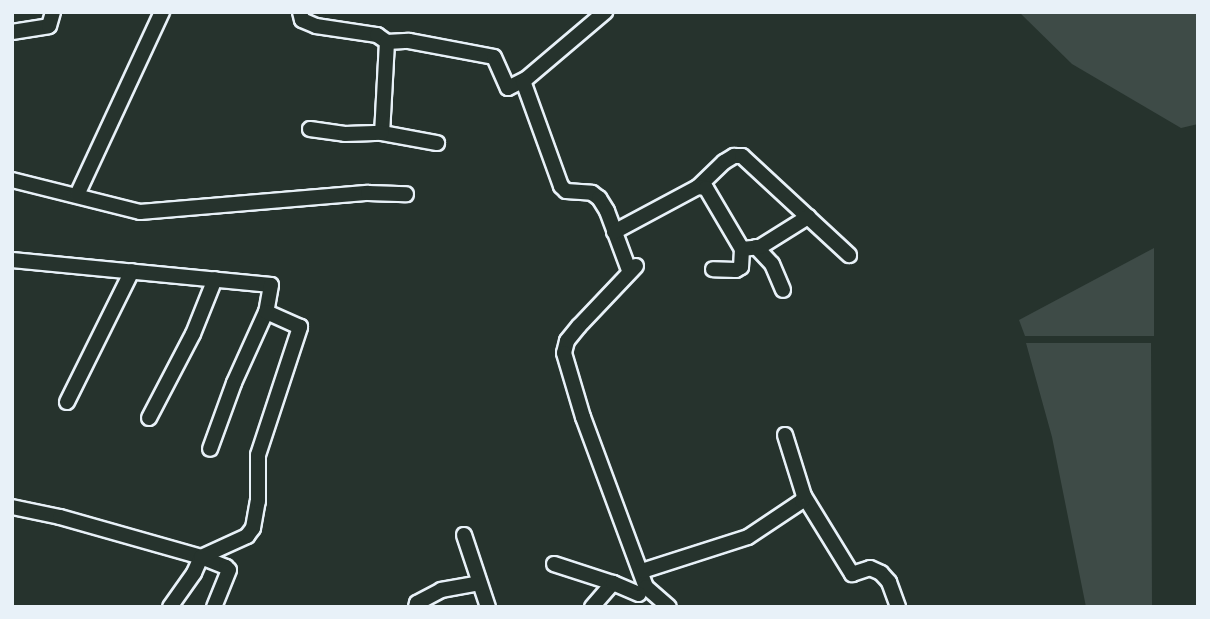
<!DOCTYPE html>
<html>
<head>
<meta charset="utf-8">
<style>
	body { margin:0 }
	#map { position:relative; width:1210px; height:619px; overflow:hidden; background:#26332d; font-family:Mynerve,sans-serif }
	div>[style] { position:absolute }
	.green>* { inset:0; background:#3e4b47 }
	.roads { filter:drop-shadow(2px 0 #e8f1f8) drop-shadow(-2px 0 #e8f1f8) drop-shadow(0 2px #e8f1f8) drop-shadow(0 -2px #e8f1f8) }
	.minor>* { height:14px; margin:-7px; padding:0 7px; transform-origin:7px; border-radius:7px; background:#26332d }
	span { translate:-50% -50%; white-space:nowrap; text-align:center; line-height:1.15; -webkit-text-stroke:7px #26332d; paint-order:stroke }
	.frame { position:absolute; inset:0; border:14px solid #e8f1f8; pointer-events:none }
</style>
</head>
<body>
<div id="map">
	<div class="green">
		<div style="clip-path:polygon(1019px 12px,1198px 12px,1198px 124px,1181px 128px,1072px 64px)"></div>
		<div style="clip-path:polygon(1154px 248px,1154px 336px,1025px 336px,1019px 320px)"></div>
		<div style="clip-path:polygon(1026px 343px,1151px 343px,1152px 607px,1086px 607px,1052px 437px)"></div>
	</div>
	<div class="roads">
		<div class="minor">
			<div style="left:300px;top:12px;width:8px;rotate:76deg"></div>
			<div style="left:302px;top:20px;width:15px;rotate:23deg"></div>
			<div style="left:316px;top:26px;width:62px;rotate:8.4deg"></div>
			<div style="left:377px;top:35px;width:12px;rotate:35deg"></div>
			<div style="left:387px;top:42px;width:22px;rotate:-3deg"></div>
			<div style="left:409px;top:41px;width:86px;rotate:10.7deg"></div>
			<div style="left:494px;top:57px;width:34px;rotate:66deg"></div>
			<div style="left:508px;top:88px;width:20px;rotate:-27deg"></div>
			<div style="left:526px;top:79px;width:104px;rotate:-40.3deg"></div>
			<div style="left:12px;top:32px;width:37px;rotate:-9deg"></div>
			<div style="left:49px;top:26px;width:15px;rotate:-74deg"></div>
			<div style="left:387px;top:42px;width:91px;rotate:93.1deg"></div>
			<div style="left:382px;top:133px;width:56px;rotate:10.3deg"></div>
			<div style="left:523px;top:81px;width:112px;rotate:70.1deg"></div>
			<div style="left:561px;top:186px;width:7px;rotate:45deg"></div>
			<div style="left:566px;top:191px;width:26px;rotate:4deg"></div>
			<div style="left:592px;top:193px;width:9px;rotate:36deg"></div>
			<div style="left:599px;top:198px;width:15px;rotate:58deg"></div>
			<div style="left:607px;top:211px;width:63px;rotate:69.6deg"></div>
			<div style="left:310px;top:129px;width:35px;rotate:8deg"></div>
			<div style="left:345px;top:134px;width:37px;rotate:-2deg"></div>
			<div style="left:12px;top:180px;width:132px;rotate:14deg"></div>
			<div style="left:140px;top:212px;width:229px;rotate:-4.8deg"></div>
			<div style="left:368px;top:193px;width:38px;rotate:2deg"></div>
			<div style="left:698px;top:187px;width:36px;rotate:-44deg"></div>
			<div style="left:724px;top:162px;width:12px;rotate:-31deg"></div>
			<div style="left:734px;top:156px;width:8px"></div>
			<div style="left:742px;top:156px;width:146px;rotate:42.8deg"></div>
			<div style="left:77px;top:195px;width:202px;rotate:-65.1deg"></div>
			<div style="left:614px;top:232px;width:95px;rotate:-28.2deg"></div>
			<div style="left:698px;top:187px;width:8px;rotate:7deg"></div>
			<div style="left:706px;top:188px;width:71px;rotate:59.5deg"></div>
			<div style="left:742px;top:249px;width:18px;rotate:93deg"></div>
			<div style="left:741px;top:267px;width:6px;rotate:149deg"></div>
			<div style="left:736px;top:270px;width:23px;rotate:-178deg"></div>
			<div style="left:756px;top:247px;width:23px;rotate:47deg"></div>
			<div style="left:772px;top:264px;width:28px;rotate:67deg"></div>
			<div style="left:742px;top:249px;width:18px;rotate:-6deg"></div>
			<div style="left:760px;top:247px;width:57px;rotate:-32deg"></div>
			<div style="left:12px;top:260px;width:260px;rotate:5.5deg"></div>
			<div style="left:271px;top:285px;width:27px;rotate:100deg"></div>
			<div style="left:266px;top:312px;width:78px;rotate:114.3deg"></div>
			<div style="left:234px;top:383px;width:70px;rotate:110deg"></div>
			<div style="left:636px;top:266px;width:83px;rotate:133.5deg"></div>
			<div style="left:579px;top:326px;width:19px;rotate:129deg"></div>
			<div style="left:567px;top:341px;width:12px;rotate:104deg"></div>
			<div style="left:564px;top:353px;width:67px;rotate:73.5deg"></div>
			<div style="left:583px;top:417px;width:181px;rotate:69.7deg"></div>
			<div style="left:646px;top:587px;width:30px;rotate:41deg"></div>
			<div style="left:67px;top:402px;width:146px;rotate:-63.6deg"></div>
			<div style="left:149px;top:418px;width:95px;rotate:-62.4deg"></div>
			<div style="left:193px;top:334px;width:59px;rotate:-68.2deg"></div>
			<div style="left:804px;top:496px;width:92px;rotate:58.4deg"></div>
			<div style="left:852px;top:574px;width:19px;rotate:-18deg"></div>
			<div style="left:870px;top:568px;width:12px;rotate:24deg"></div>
			<div style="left:881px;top:573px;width:12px;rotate:48deg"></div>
			<div style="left:889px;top:582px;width:27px;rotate:70deg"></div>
			<div style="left:12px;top:507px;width:49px;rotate:11.8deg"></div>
			<div style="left:60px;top:517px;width:147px;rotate:15.8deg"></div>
			<div style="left:201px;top:557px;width:27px;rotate:22deg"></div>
			<div style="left:226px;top:567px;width:4px;rotate:45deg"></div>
			<div style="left:229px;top:570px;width:40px;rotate:112deg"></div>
			<div style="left:464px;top:535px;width:76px;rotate:71.6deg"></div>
			<div style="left:554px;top:564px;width:62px;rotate:17.9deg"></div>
			<div style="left:642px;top:571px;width:111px;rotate:-17.8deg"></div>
			<div style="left:748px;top:537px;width:65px;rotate:-33.7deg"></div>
			<div style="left:802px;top:501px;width:5px;rotate:-68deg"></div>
			<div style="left:804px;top:496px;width:64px;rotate:-107.3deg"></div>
			<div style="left:170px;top:607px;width:42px;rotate:-54.8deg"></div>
			<div style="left:194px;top:573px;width:17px;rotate:-66deg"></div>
			<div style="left:201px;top:557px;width:51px;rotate:-24.5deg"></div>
			<div style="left:247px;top:536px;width:10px;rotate:-53deg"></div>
			<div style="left:253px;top:528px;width:27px;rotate:-80deg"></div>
			<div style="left:258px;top:501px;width:46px;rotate:-90deg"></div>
			<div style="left:258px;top:455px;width:135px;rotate:-71.8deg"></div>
			<div style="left:300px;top:327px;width:37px;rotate:-156deg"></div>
			<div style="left:416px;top:607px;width:4px;rotate:-76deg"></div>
			<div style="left:417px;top:603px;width:27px;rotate:-28deg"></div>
			<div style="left:441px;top:590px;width:39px;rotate:-10deg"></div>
			<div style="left:592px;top:607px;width:32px;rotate:-49deg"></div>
			<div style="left:613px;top:583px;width:28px;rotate:23deg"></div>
		</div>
	</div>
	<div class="frame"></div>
</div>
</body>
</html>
